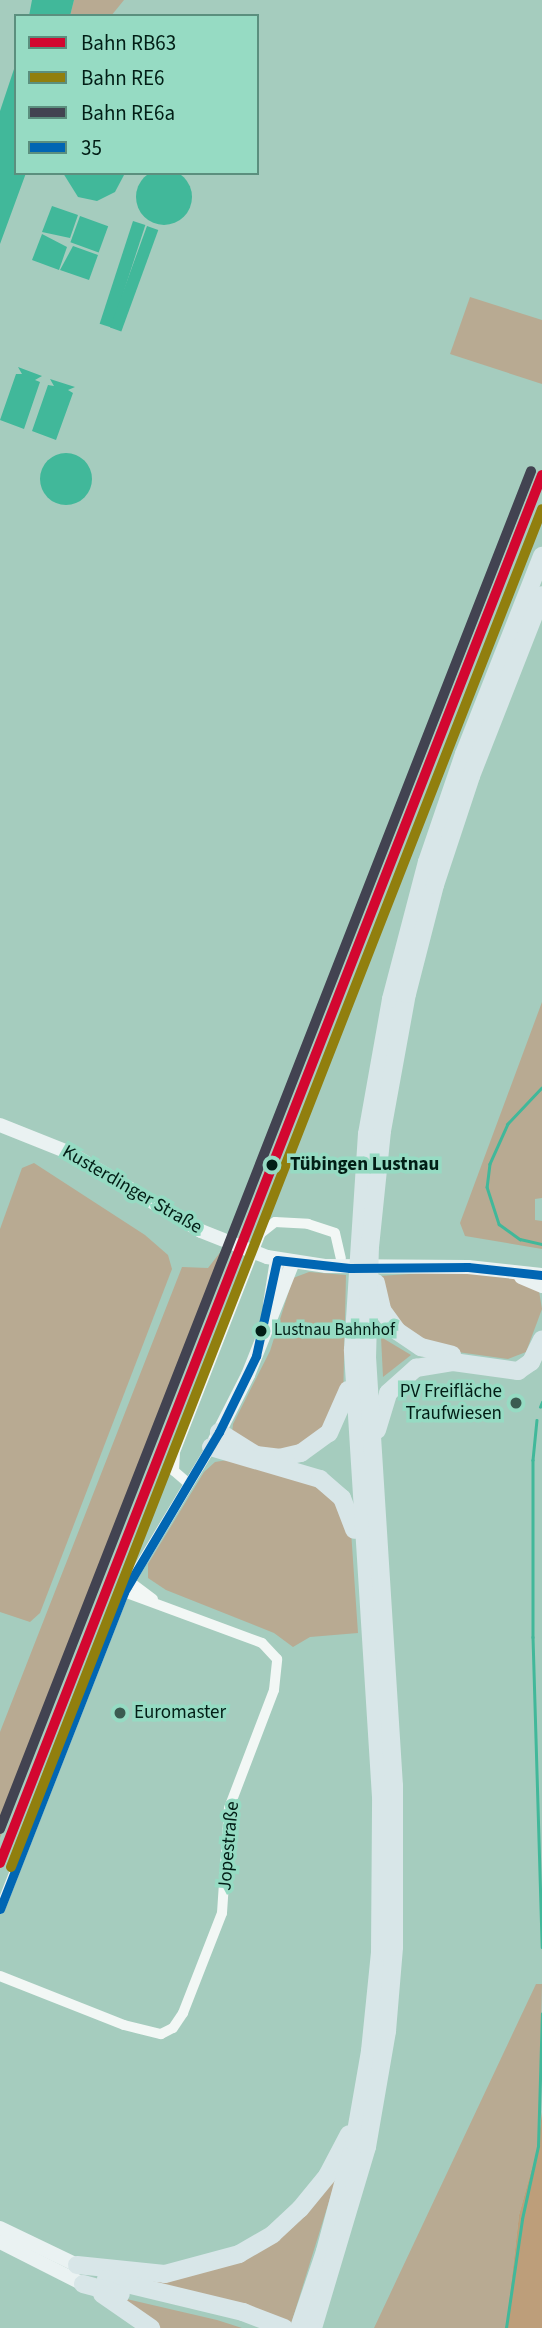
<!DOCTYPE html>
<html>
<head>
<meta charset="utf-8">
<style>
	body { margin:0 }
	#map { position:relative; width:542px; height:2328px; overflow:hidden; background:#a5ccbe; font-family:"Source Sans 3",sans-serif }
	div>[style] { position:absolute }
	.green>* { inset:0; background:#b8aa92 }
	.forest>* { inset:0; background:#bd9e7a }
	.water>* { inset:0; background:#41b89a; transform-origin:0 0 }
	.round { border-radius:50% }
	.stream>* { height:2.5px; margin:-1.25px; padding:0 1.25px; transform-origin:1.25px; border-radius:1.25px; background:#41b89a }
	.street>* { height:10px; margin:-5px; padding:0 5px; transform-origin:5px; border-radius:5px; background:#f2f7f5 }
	.secondary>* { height:14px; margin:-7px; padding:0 7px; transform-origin:7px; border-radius:7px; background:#eaf2f2 }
	.highway>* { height:18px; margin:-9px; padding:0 9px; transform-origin:9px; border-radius:9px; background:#d8e6e8 }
	.bus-1>* { height:9px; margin:-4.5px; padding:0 4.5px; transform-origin:4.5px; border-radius:4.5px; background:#0166b3 }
	.rail-1>* { height:10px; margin:-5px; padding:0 5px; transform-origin:5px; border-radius:5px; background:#d30730 }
	.rail-2>* { height:10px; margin:-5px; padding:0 5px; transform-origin:5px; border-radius:5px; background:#917f0e }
	.rail-3>* { height:10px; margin:-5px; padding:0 5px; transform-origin:5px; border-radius:5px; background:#424351 }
	.dots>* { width:19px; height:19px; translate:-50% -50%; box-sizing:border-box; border:4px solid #96dbc3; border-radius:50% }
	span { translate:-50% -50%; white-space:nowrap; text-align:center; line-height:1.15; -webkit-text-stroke:7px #96dbc3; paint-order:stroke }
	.bus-label { font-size:17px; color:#021e16 }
	.left { translate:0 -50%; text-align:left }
	.stop-label { font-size:19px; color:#021e16; font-weight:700 }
	.street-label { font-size:19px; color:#021e16 }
	.poi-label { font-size:19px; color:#021e16 }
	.right { translate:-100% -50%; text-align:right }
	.legend { position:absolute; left:14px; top:14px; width:245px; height:161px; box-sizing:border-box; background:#96dbc3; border:2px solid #5b8f7e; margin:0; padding:9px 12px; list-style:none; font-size:21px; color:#021e16 }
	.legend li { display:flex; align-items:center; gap:14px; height:35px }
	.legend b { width:35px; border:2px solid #5b8f7e }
</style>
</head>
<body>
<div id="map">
	<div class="green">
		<div style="clip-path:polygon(74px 0,124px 0,111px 16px,70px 16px)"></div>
		<div style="clip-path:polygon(470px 297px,542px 320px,542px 384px,450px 354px)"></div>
		<div style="clip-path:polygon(542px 1002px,542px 1198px,535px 1199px,535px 1220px,542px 1221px,542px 1249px,465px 1236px,460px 1223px)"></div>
		<div style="clip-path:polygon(34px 1163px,145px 1235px,168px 1255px,172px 1269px,40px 1613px,30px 1622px,0 1612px,0 1229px,22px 1168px)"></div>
		<div style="clip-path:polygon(222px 1250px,228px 1251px,0 1838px,0 1732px,182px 1267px,208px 1268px)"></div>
		<div style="clip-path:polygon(455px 1271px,513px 1278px,539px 1291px,542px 1309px,526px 1352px,508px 1359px,443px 1350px,397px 1327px,379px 1276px)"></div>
		<div style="clip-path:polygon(309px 1272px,346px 1275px,343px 1401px,305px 1450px,261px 1453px,232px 1433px,233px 1424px,270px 1351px,293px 1278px)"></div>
		<div style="clip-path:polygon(381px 1337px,411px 1355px,383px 1377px)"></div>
		<div style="clip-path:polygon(227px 1460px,269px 1469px,333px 1493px,351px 1531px,358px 1633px,310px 1637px,293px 1647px,274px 1633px,166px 1590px,148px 1578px,148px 1564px,204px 1472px,215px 1462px)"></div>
		<div style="clip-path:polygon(536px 1984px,542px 1984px,538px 2146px,519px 2215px,506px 2328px,374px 2328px)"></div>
		<div style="clip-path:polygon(340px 2166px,291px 2324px,127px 2278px,225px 2265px)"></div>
		<div style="clip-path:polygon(118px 2297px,217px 2320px,242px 2328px,157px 2328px)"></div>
	</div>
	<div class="forest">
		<div style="clip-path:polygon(542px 2112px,542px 2328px,506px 2328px,519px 2215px,538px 2146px)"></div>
	</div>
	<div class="water">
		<div style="clip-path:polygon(32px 0,74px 0,70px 16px,29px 16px)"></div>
		<div style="clip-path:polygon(16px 63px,16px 173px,26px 173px,0 244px,0 111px)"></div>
		<div class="round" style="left:136px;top:169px;width:56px;height:56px"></div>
		<div style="clip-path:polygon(63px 173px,124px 173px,124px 175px,115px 192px,97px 201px,78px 197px)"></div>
		<div style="clip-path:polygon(52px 206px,78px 215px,70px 238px,42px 232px)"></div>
		<div style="left:80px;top:216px;width:30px;height:28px;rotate:20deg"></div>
		<div style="left:133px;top:221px;width:13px;height:108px;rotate:18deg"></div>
		<div style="left:147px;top:226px;width:12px;height:108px;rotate:20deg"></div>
		<div style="clip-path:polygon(42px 234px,67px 247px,59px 270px,32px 260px)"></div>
		<div style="clip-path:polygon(73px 246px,98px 255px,89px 280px,60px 270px)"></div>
		<div style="clip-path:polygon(18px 367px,42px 376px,35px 380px,40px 382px,24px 429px,0 420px,16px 374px,22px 374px)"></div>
		<div style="clip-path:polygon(50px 379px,75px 387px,68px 390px,73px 393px,56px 440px,32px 431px,48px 385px,54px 386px)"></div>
		<div class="round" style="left:40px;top:453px;width:52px;height:52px"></div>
	</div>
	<div class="stream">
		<div style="left:542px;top:1088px;width:50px;rotate:133.4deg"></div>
		<div style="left:508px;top:1124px;width:44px;rotate:114.2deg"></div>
		<div style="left:490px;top:1164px;width:23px;rotate:97deg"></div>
		<div style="left:487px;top:1187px;width:39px;rotate:72deg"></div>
		<div style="left:499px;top:1224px;width:26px;rotate:36deg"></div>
		<div style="left:520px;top:1239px;width:23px;rotate:13deg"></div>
		<div style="left:540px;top:1407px;width:5px;rotate:-68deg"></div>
		<div style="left:537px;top:1420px;width:40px;rotate:95.7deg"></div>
		<div style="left:533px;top:1460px;width:177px;rotate:90deg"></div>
		<div style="left:533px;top:1637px;width:310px;rotate:88.3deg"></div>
		<div style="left:506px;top:2328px;width:110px;rotate:-81.6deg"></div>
		<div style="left:522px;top:2219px;width:75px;rotate:-77.6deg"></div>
		<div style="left:538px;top:2146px;width:132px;rotate:-88.3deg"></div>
	</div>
	<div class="street">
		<div style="left:188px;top:1483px;width:18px;rotate:-139deg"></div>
		<div style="left:174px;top:1471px;width:19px;rotate:-87deg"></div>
		<div style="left:175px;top:1452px;width:235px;rotate:-68.6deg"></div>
		<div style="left:261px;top:1233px;width:18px;rotate:-38deg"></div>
		<div style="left:275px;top:1222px;width:33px;rotate:3deg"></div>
		<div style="left:308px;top:1224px;width:28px;rotate:18deg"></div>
		<div style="left:335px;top:1233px;width:26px;rotate:77deg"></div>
		<div style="left:129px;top:1581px;width:30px;rotate:37deg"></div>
		<div style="left:0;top:1909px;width:340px;rotate:-68.6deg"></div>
		<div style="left:124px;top:1592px;width:169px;rotate:-59deg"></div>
		<div style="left:0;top:1976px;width:133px;rotate:21.6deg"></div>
		<div style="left:124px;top:2025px;width:38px;rotate:14deg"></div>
		<div style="left:161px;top:2034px;width:13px;rotate:-27deg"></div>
		<div style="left:173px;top:2028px;width:18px;rotate:-56deg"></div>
		<div style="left:183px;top:2013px;width:107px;rotate:-68.7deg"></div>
		<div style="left:222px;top:1913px;width:105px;rotate:-86.2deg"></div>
		<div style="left:229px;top:1808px;width:126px;rotate:-69.1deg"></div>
		<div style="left:274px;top:1690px;width:31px;rotate:-84deg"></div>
		<div style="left:277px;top:1659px;width:22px;rotate:-133deg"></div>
		<div style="left:262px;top:1643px;width:147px;rotate:-159.7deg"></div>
	</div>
	<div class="secondary">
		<div style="left:0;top:1125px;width:75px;rotate:21.8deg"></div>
		<div style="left:70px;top:1153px;width:152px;rotate:30.8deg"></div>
		<div style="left:201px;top:1231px;width:71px;rotate:21.5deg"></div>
		<div style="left:267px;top:1257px;width:60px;rotate:8.7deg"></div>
		<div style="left:326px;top:1266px;width:142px;rotate:0.4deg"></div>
		<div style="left:468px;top:1267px;width:74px;rotate:6.2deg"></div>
		<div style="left:521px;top:1277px;width:23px;rotate:23deg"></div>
		<div style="left:270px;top:1304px;width:45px;rotate:-81deg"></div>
		<div style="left:215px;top:1440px;width:73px;rotate:-63.1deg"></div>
		<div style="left:248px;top:1375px;width:122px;rotate:-68.3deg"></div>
		<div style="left:0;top:2228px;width:85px;rotate:25.7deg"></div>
		<div style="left:0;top:2242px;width:93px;rotate:26.8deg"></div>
	</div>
	<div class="highway">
		<div style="left:376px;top:1283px;width:28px;rotate:77deg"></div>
		<div style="left:382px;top:1310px;width:26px;rotate:54deg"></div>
		<div style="left:397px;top:1331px;width:29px;rotate:34deg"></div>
		<div style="left:421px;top:1347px;width:32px;rotate:14deg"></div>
		<div style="left:377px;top:1430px;width:39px;rotate:-73deg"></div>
		<div style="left:388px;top:1393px;width:38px;rotate:-42deg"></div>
		<div style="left:416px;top:1368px;width:37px;rotate:-9deg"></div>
		<div style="left:453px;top:1362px;width:66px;rotate:7.9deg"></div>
		<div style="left:518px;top:1371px;width:16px;rotate:-35deg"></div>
		<div style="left:531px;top:1362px;width:25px;rotate:-64deg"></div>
		<div style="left:219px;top:1432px;width:44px;rotate:31.9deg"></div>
		<div style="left:256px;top:1455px;width:23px;rotate:7deg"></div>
		<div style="left:279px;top:1458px;width:23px;rotate:-13deg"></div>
		<div style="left:301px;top:1453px;width:34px;rotate:-36deg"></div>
		<div style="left:329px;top:1433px;width:47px;rotate:-66.2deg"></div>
		<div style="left:211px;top:1447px;width:114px;rotate:16.4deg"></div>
		<div style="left:320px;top:1479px;width:29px;rotate:41deg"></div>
		<div style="left:342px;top:1498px;width:34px;rotate:69deg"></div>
		<div style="left:77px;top:2265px;width:88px;rotate:5.8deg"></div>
		<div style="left:165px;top:2274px;width:77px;rotate:-15.1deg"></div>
		<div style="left:239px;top:2254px;width:39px;rotate:-30deg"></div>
		<div style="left:273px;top:2234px;width:37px;rotate:-43deg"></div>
		<div style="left:300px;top:2209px;width:43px;rotate:-50.7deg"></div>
		<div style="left:327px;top:2176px;width:47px;rotate:-62.4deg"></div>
		<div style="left:106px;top:2279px;width:141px;rotate:13.5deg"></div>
		<div style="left:243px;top:2312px;width:44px;rotate:21.3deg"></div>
		<div style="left:83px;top:2284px;width:39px;rotate:15deg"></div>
		<div style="left:102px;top:2294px;width:60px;rotate:34.8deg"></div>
		<div style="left:299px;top:2328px;width:81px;rotate:-71.3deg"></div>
		<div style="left:325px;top:2251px;width:112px;rotate:-75deg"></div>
		<div style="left:354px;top:2143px;width:93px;rotate:-80.1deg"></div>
		<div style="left:370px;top:2051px;width:99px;rotate:-84.2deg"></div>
		<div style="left:380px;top:1953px;width:156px;rotate:-89.6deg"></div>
		<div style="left:381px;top:1797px;width:448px;rotate:-93.6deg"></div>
		<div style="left:353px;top:1350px;width:216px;rotate:-86.3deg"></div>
		<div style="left:367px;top:1134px;width:137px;rotate:-79.9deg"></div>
		<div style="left:391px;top:999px;width:142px;rotate:-75.3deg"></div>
		<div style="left:427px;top:862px;width:114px;rotate:-71.1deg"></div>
		<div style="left:464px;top:754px;width:213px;rotate:-68.5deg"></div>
		<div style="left:313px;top:2328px;width:189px;rotate:-73.4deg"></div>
		<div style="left:367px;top:2147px;width:118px;rotate:-80.2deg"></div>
		<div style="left:387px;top:2031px;width:84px;rotate:-85.2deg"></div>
		<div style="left:394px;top:1947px;width:161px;rotate:-90deg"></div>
		<div style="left:394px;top:1786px;width:428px;rotate:-93.6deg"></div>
		<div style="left:367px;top:1359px;width:112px;rotate:-88.5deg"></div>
		<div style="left:370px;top:1247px;width:117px;rotate:-84.1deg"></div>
		<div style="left:382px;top:1131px;width:139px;rotate:-79.7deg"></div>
		<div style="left:407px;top:994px;width:113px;rotate:-75.6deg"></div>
		<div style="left:435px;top:885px;width:115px;rotate:-71.7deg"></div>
		<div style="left:471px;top:776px;width:194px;rotate:-68.6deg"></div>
	</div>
	<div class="bus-1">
		<div style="left:0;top:1909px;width:340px;rotate:-68.6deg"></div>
		<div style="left:124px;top:1592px;width:186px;rotate:-59.3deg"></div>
		<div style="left:219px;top:1432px;width:85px;rotate:-64deg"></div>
		<div style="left:256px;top:1356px;width:98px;rotate:-77.7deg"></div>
		<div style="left:277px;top:1260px;width:73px;rotate:6.3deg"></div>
		<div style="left:350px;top:1268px;width:118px;rotate:-0.5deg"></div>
		<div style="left:468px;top:1267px;width:74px;rotate:6.2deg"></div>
	</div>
	<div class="rail-1">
		<div style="left:0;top:1863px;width:1490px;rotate:-68.67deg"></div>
	</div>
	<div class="rail-2">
		<div style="left:11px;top:1867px;width:1458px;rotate:-68.64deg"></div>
	</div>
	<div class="rail-3">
		<div style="left:0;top:1829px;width:1458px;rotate:-68.64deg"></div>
	</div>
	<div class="dots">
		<div style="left:272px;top:1165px;background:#021e16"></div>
		<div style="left:261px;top:1331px;background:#021e16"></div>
		<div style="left:516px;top:1403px;background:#3b5b51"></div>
		<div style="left:120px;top:1713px;background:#3b5b51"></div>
	</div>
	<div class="bus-label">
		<span class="left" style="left:274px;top:1331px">Lustnau Bahnhof</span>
	</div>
	<div class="stop-label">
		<span class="left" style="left:290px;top:1165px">Tübingen Lustnau</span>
	</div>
	<div class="street-label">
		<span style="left:132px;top:1190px;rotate:30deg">Kusterdinger Straße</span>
		<span style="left:229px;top:1846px;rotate:-85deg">Jopestraße</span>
	</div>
	<div class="poi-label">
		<span class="right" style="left:502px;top:1403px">PV Freifläche<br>Traufwiesen</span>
		<span class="left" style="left:134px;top:1713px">Euromaster</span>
	</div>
	<ul class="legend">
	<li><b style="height:9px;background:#d30730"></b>Bahn RB63</li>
	<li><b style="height:9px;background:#917f0e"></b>Bahn RE6</li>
	<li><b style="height:9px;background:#424351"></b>Bahn RE6a</li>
	<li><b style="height:9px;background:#0166b3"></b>35</li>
	</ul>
</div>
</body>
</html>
